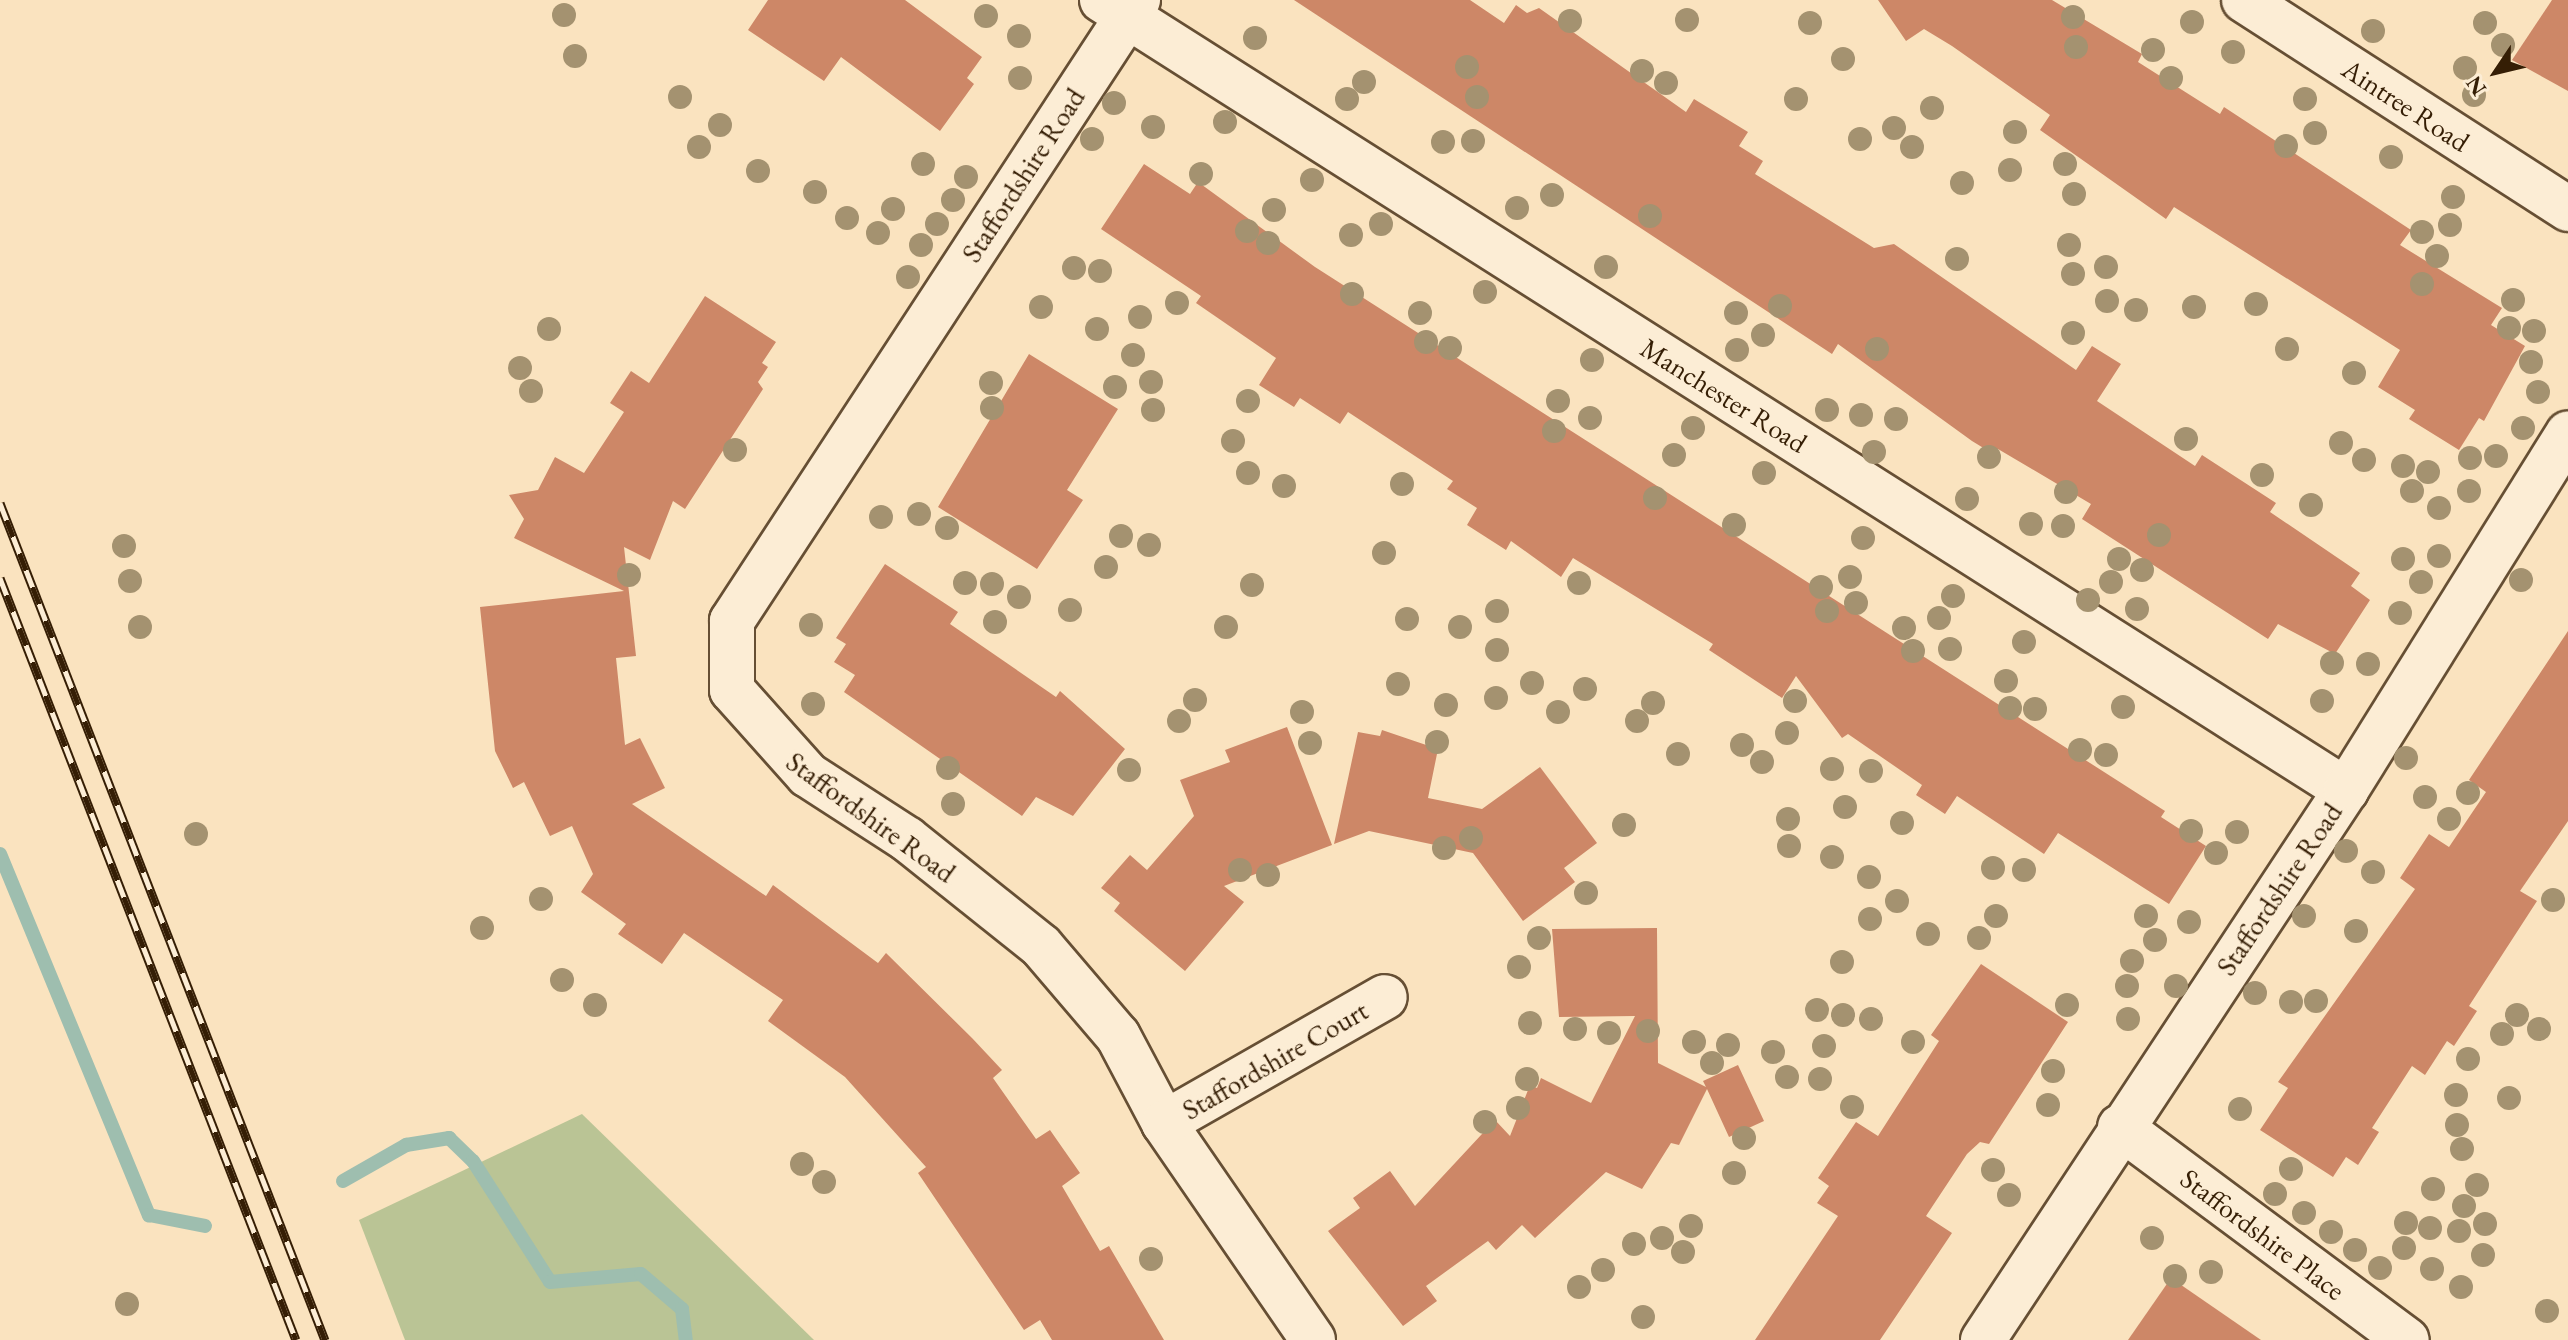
<!DOCTYPE html>
<html>
<head>
<meta charset="utf-8">
<style>
	body { margin:0 }
	#map { position:relative; width:2568px; height:1340px; overflow:hidden; background:#fae3bf; font-family:"EB Garamond",serif }
	div>[style] { position:absolute }
	.green>* { inset:0; background:#bac495 }
	.stream>* { height:14px; margin:-7px; padding:0 7px; transform-origin:7px; border-radius:7px; background:#9ebeaf }
	.building>* { inset:0; background:#cd8767 }
	.roads { filter:drop-shadow(2px 0 #664f34) drop-shadow(-2px 0 #664f34) drop-shadow(0 2px #664f34) drop-shadow(0 -2px #664f34) }
	.minor>* { height:44px; margin:-22px; padding:0 22px; transform-origin:22px; border-radius:22px; background:#fcedd5 }
	.rail>* { height:9px; margin-top:-4.5px; transform-origin:0; background:repeating-linear-gradient(90deg,#fcedd5 0 18px,#351e05 0 36px); box-sizing:border-box; border-block:2px solid #351e05 }
	.trees>* { width:24px; height:24px; margin:-12px; border-radius:50%; background:#a49270 }
	span { translate:-50% -50%; white-space:nowrap; text-align:center; line-height:1.15; -webkit-text-stroke:8px #fcedd5; paint-order:stroke }
	.street-label { font-size:28px; color:#351e05 }
	.north { position:absolute; left:2456px; top:32px; width:80px; height:80px; -webkit-text-stroke:6px #fcedd5; paint-order:stroke; rotate:235deg; font-size:22px; font-weight:700; line-height:32px; text-align:center; color:#351e05 }
	.north::after { content:''; display:block; margin:auto; width:28px; height:36px; background:#351e05; clip-path:polygon(50% 0,100% 100%,50% 72%,0 100%) }
</style>
</head>
<body>
<div id="map">
	<div class="green">
		<div style="clip-path:polygon(582px 1114px,814px 1340px,405px 1340px,359px 1220px)"></div>
	</div>
	<div class="stream">
		<div style="left:0;top:854px;width:391px;rotate:67.6deg"></div>
		<div style="left:149px;top:1215px;width:57px;rotate:11.1deg"></div>
		<div style="left:343px;top:1181px;width:73px;rotate:-29.7deg"></div>
		<div style="left:406px;top:1145px;width:44px;rotate:-9.2deg"></div>
		<div style="left:449px;top:1138px;width:33px;rotate:44deg"></div>
		<div style="left:473px;top:1161px;width:143px;rotate:57.5deg"></div>
		<div style="left:550px;top:1282px;width:91px;rotate:-5deg"></div>
		<div style="left:641px;top:1274px;width:54px;rotate:40.5deg"></div>
		<div style="left:682px;top:1309px;width:31px;rotate:83deg"></div>
	</div>
	<div class="building">
		<div style="clip-path:polygon(768px 0,905px 0,982px 57px,967px 78px,974px 84px,940px 131px,841px 57px,824px 81px,748px 30px)"></div>
		<div style="clip-path:polygon(1294px 0,1470px 0,1504px 23px,1516px 5px,1527px 13px,1539px 8px,1686px 112px,1694px 99px,1748px 132px,1739px 146px,1763px 161px,1755px 174px,1874px 248px,1894px 244px,2076px 370px,2092px 346px,2121px 364px,2097px 401px,2195px 466px,2202px 455px,2276px 503px,2270px 512px,2360px 573px,2351px 586px,2370px 600px,2335px 654px,2278px 624px,2268px 639px,2082px 519px,2091px 504px,1998px 449px,1990px 452px,1972px 441px,1838px 344px,1832px 354px)"></div>
		<div style="clip-path:polygon(1878px 0,2052px 0,2142px 54px,2138px 62px,2220px 114px,2224px 107px,2411px 230px,2400px 245px,2502px 308px,2491px 325px,2525px 346px,2484px 421px,2479px 418px,2459px 450px,2409px 419px,2415px 410px,2378px 387px,2400px 350px,2174px 207px,2166px 219px,2040px 130px,2050px 115px,1952px 46px,1924px 29px,1906px 41px)"></div>
		<div style="clip-path:polygon(2552px 0,2568px 0,2568px 91px,2512px 60px)"></div>
		<div style="clip-path:polygon(1144px 164px,1190px 194px,1198px 182px,1315px 267px,2165px 811px,2161px 817px,2206px 846px,2169px 904px,2058px 833px,2044px 854px,1957px 796px,1945px 814px,1916px 795px,1922px 785px,1848px 734px,1842px 738px,1796px 676px,1782px 698px,1709px 650px,1713px 644px,1573px 558px,1561px 577px,1511px 541px,1506px 550px,1467px 525px,1477px 508px,1447px 489px,1453px 481px,1348px 412px,1340px 424px,1300px 398px,1294px 407px,1259px 385px,1276px 358px,1196px 303px,1201px 296px,1101px 229px)"></div>
		<div style="clip-path:polygon(705px 296px,776px 342px,762px 363px,768px 367px,758px 382px,763px 389px,685px 509px,673px 501px,650px 560px,624px 547px,636px 656px,616px 658px,625px 745px,640px 738px,665px 788px,632px 804px,766px 896px,773px 885px,878px 963px,886px 953px,972px 1038px,1002px 1070px,993px 1078px,1036px 1139px,1050px 1130px,1080px 1173px,1062px 1186px,1100px 1251px,1109px 1246px,1164px 1340px,1052px 1340px,1040px 1320px,1024px 1330px,918px 1173px,926px 1167px,845px 1077px,768px 1021px,783px 1000px,684px 933px,662px 964px,618px 934px,626px 924px,581px 892px,593px 874px,572px 826px,550px 836px,524px 782px,513px 788px,495px 751px,480px 607px,624px 591px,514px 538px,524px 519px,509px 495px,538px 490px,555px 457px,584px 473px,624px 412px,610px 403px,631px 371px,649px 383px)"></div>
		<div style="clip-path:polygon(1029px 354px,1118px 409px,1067px 490px,1083px 500px,1037px 569px,938px 507px)"></div>
		<div style="clip-path:polygon(885px 564px,958px 612px,950px 624px,1056px 697px,1060px 691px,1125px 749px,1073px 816px,1036px 797px,1022px 816px,844px 692px,855px 675px,834px 662px,846px 644px,836px 638px)"></div>
		<div style="clip-path:polygon(2568px 631px,2568px 821px,2520px 891px,2537px 901px,2469px 1006px,2477px 1011px,2454px 1046px,2447px 1041px,2425px 1075px,2412px 1066px,2372px 1128px,2379px 1132px,2358px 1165px,2346px 1157px,2333px 1177px,2260px 1130px,2288px 1088px,2278px 1082px,2415px 889px,2400px 878px,2429px 834px,2449px 847px,2486px 792px,2469px 780px)"></div>
		<div style="clip-path:polygon(1287px 727px,1332px 845px,1224px 886px,1244px 902px,1185px 971px,1114px 911px,1120px 903px,1101px 888px,1130px 855px,1147px 870px,1194px 816px,1180px 780px,1230px 762px,1225px 750px)"></div>
		<div style="clip-path:polygon(1382px 730px,1438px 749px,1428px 798px,1482px 809px,1540px 767px,1597px 843px,1564px 868px,1575px 882px,1523px 921px,1473px 853px,1369px 831px,1334px 844px,1358px 732px,1380px 736px)"></div>
		<div style="clip-path:polygon(1657px 928px,1658px 1063px,1706px 1087px,1703px 1081px,1738px 1065px,1764px 1121px,1729px 1137px,1707px 1089px,1679px 1145px,1671px 1143px,1642px 1189px,1606px 1172px,1535px 1238px,1522px 1225px,1496px 1250px,1488px 1241px,1426px 1286px,1437px 1301px,1403px 1326px,1328px 1231px,1360px 1208px,1353px 1198px,1390px 1171px,1415px 1206px,1495px 1120px,1510px 1136px,1530px 1085px,1537px 1088px,1541px 1078px,1591px 1103px,1635px 1016px,1559px 1017px,1552px 929px)"></div>
		<div style="clip-path:polygon(1981px 964px,2068px 1022px,1989px 1144px,1980px 1142px,1967px 1154px,1926px 1216px,1952px 1233px,1880px 1340px,1755px 1340px,1838px 1216px,1817px 1203px,1829px 1186px,1818px 1178px,1856px 1122px,1878px 1136px,1939px 1041px,1931px 1035px)"></div>
		<div style="clip-path:polygon(2171px 1278px,2261px 1340px,2128px 1340px)"></div>
	</div>
	<div class="roads">
		<div class="minor">
			<div style="left:1102px;top:0;width:1474px;rotate:32.42deg"></div>
			<div style="left:1138px;top:0;width:742px;rotate:123.18deg"></div>
			<div style="left:732px;top:621px;width:69px;rotate:90deg"></div>
			<div style="left:732px;top:690px;width:114px;rotate:48.2deg"></div>
			<div style="left:808px;top:775px;width:118px;rotate:32.9deg"></div>
			<div style="left:907px;top:839px;width:171px;rotate:38.6deg"></div>
			<div style="left:1041px;top:946px;width:118px;rotate:49.5deg"></div>
			<div style="left:1118px;top:1036px;width:98px;rotate:62.1deg"></div>
			<div style="left:1164px;top:1123px;width:263px;rotate:55.5deg"></div>
			<div style="left:2244px;top:0;width:386px;rotate:32.8deg"></div>
			<div style="left:1164px;top:1123px;width:254px;rotate:-29.7deg"></div>
			<div style="left:2120px;top:1127px;width:357px;rotate:36.6deg"></div>
			<div style="left:1983px;top:1340px;width:659px;rotate:-56.58deg"></div>
			<div style="left:2346px;top:790px;width:420px;rotate:-58.1deg"></div>
		</div>
	</div>
	<div class="rail">
		<div style="left:0;top:503px;width:898px;rotate:68.78deg"></div>
		<div style="left:0;top:578px;width:817px;rotate:68.77deg"></div>
	</div>
	<div class="trees">
		<div style="left:564px;top:15px"></div>
		<div style="left:986px;top:16px"></div>
		<div style="left:2073px;top:17px"></div>
		<div style="left:1687px;top:20px"></div>
		<div style="left:1570px;top:21px"></div>
		<div style="left:2192px;top:22px"></div>
		<div style="left:1810px;top:23px"></div>
		<div style="left:2485px;top:23px"></div>
		<div style="left:2373px;top:31px"></div>
		<div style="left:1019px;top:36px"></div>
		<div style="left:1255px;top:38px"></div>
		<div style="left:2503px;top:45px"></div>
		<div style="left:2076px;top:47px"></div>
		<div style="left:2153px;top:50px"></div>
		<div style="left:2233px;top:52px"></div>
		<div style="left:575px;top:56px"></div>
		<div style="left:1843px;top:59px"></div>
		<div style="left:1467px;top:67px"></div>
		<div style="left:2465px;top:68px"></div>
		<div style="left:1642px;top:71px"></div>
		<div style="left:1020px;top:78px"></div>
		<div style="left:2171px;top:78px"></div>
		<div style="left:1364px;top:82px"></div>
		<div style="left:1666px;top:83px"></div>
		<div style="left:2474px;top:95px"></div>
		<div style="left:680px;top:97px"></div>
		<div style="left:1477px;top:97px"></div>
		<div style="left:1347px;top:99px"></div>
		<div style="left:1796px;top:99px"></div>
		<div style="left:2305px;top:99px"></div>
		<div style="left:1114px;top:103px"></div>
		<div style="left:1932px;top:108px"></div>
		<div style="left:1225px;top:122px"></div>
		<div style="left:720px;top:125px"></div>
		<div style="left:1153px;top:127px"></div>
		<div style="left:1894px;top:128px"></div>
		<div style="left:2015px;top:132px"></div>
		<div style="left:2315px;top:133px"></div>
		<div style="left:1092px;top:139px"></div>
		<div style="left:1860px;top:139px"></div>
		<div style="left:1473px;top:141px"></div>
		<div style="left:1443px;top:142px"></div>
		<div style="left:2286px;top:146px"></div>
		<div style="left:699px;top:147px"></div>
		<div style="left:1912px;top:147px"></div>
		<div style="left:2391px;top:157px"></div>
		<div style="left:923px;top:164px"></div>
		<div style="left:2065px;top:164px"></div>
		<div style="left:2010px;top:170px"></div>
		<div style="left:758px;top:171px"></div>
		<div style="left:1201px;top:174px"></div>
		<div style="left:966px;top:177px"></div>
		<div style="left:1312px;top:180px"></div>
		<div style="left:1962px;top:183px"></div>
		<div style="left:815px;top:192px"></div>
		<div style="left:2074px;top:194px"></div>
		<div style="left:1552px;top:195px"></div>
		<div style="left:2453px;top:197px"></div>
		<div style="left:953px;top:200px"></div>
		<div style="left:1517px;top:208px"></div>
		<div style="left:893px;top:209px"></div>
		<div style="left:1274px;top:210px"></div>
		<div style="left:1650px;top:216px"></div>
		<div style="left:847px;top:218px"></div>
		<div style="left:937px;top:224px"></div>
		<div style="left:1381px;top:224px"></div>
		<div style="left:2450px;top:225px"></div>
		<div style="left:1247px;top:231px"></div>
		<div style="left:2422px;top:232px"></div>
		<div style="left:878px;top:233px"></div>
		<div style="left:1351px;top:235px"></div>
		<div style="left:1268px;top:243px"></div>
		<div style="left:921px;top:245px"></div>
		<div style="left:2069px;top:245px"></div>
		<div style="left:2437px;top:256px"></div>
		<div style="left:1957px;top:259px"></div>
		<div style="left:1606px;top:267px"></div>
		<div style="left:2106px;top:267px"></div>
		<div style="left:1074px;top:268px"></div>
		<div style="left:1100px;top:271px"></div>
		<div style="left:2073px;top:274px"></div>
		<div style="left:908px;top:277px"></div>
		<div style="left:2422px;top:284px"></div>
		<div style="left:1485px;top:292px"></div>
		<div style="left:1352px;top:294px"></div>
		<div style="left:2513px;top:300px"></div>
		<div style="left:2107px;top:301px"></div>
		<div style="left:1177px;top:303px"></div>
		<div style="left:2256px;top:304px"></div>
		<div style="left:1780px;top:306px"></div>
		<div style="left:1041px;top:307px"></div>
		<div style="left:2194px;top:307px"></div>
		<div style="left:2136px;top:310px"></div>
		<div style="left:1420px;top:313px"></div>
		<div style="left:1736px;top:313px"></div>
		<div style="left:1140px;top:317px"></div>
		<div style="left:2509px;top:328px"></div>
		<div style="left:549px;top:329px"></div>
		<div style="left:1097px;top:329px"></div>
		<div style="left:2534px;top:331px"></div>
		<div style="left:2073px;top:333px"></div>
		<div style="left:1763px;top:335px"></div>
		<div style="left:1426px;top:342px"></div>
		<div style="left:1450px;top:348px"></div>
		<div style="left:1877px;top:349px"></div>
		<div style="left:2287px;top:349px"></div>
		<div style="left:1737px;top:350px"></div>
		<div style="left:1133px;top:355px"></div>
		<div style="left:1592px;top:360px"></div>
		<div style="left:2531px;top:362px"></div>
		<div style="left:520px;top:368px"></div>
		<div style="left:2354px;top:373px"></div>
		<div style="left:1151px;top:382px"></div>
		<div style="left:991px;top:383px"></div>
		<div style="left:1115px;top:387px"></div>
		<div style="left:531px;top:391px"></div>
		<div style="left:2538px;top:392px"></div>
		<div style="left:1248px;top:401px"></div>
		<div style="left:1558px;top:401px"></div>
		<div style="left:992px;top:408px"></div>
		<div style="left:1153px;top:410px"></div>
		<div style="left:1827px;top:410px"></div>
		<div style="left:1861px;top:415px"></div>
		<div style="left:1590px;top:418px"></div>
		<div style="left:1896px;top:419px"></div>
		<div style="left:1693px;top:428px"></div>
		<div style="left:2523px;top:428px"></div>
		<div style="left:1554px;top:431px"></div>
		<div style="left:2186px;top:439px"></div>
		<div style="left:1233px;top:441px"></div>
		<div style="left:2341px;top:443px"></div>
		<div style="left:735px;top:450px"></div>
		<div style="left:1874px;top:452px"></div>
		<div style="left:1674px;top:455px"></div>
		<div style="left:2496px;top:456px"></div>
		<div style="left:1989px;top:457px"></div>
		<div style="left:2470px;top:458px"></div>
		<div style="left:2364px;top:460px"></div>
		<div style="left:2403px;top:466px"></div>
		<div style="left:2428px;top:472px"></div>
		<div style="left:1248px;top:473px"></div>
		<div style="left:1764px;top:473px"></div>
		<div style="left:2262px;top:475px"></div>
		<div style="left:1402px;top:484px"></div>
		<div style="left:1284px;top:486px"></div>
		<div style="left:2412px;top:491px"></div>
		<div style="left:2469px;top:491px"></div>
		<div style="left:2066px;top:492px"></div>
		<div style="left:1655px;top:498px"></div>
		<div style="left:1967px;top:499px"></div>
		<div style="left:2311px;top:505px"></div>
		<div style="left:2439px;top:508px"></div>
		<div style="left:919px;top:514px"></div>
		<div style="left:881px;top:517px"></div>
		<div style="left:2031px;top:524px"></div>
		<div style="left:1734px;top:525px"></div>
		<div style="left:2063px;top:526px"></div>
		<div style="left:947px;top:528px"></div>
		<div style="left:2159px;top:535px"></div>
		<div style="left:1121px;top:536px"></div>
		<div style="left:1863px;top:538px"></div>
		<div style="left:1149px;top:545px"></div>
		<div style="left:124px;top:546px"></div>
		<div style="left:1384px;top:553px"></div>
		<div style="left:2439px;top:556px"></div>
		<div style="left:2119px;top:559px"></div>
		<div style="left:2403px;top:559px"></div>
		<div style="left:1106px;top:567px"></div>
		<div style="left:2142px;top:570px"></div>
		<div style="left:629px;top:575px"></div>
		<div style="left:1850px;top:577px"></div>
		<div style="left:2521px;top:580px"></div>
		<div style="left:130px;top:581px"></div>
		<div style="left:2111px;top:582px"></div>
		<div style="left:2421px;top:582px"></div>
		<div style="left:965px;top:583px"></div>
		<div style="left:1579px;top:583px"></div>
		<div style="left:992px;top:584px"></div>
		<div style="left:1252px;top:585px"></div>
		<div style="left:1821px;top:587px"></div>
		<div style="left:1953px;top:596px"></div>
		<div style="left:1019px;top:597px"></div>
		<div style="left:2088px;top:600px"></div>
		<div style="left:1856px;top:603px"></div>
		<div style="left:2137px;top:609px"></div>
		<div style="left:1070px;top:610px"></div>
		<div style="left:1497px;top:611px"></div>
		<div style="left:1827px;top:611px"></div>
		<div style="left:2400px;top:613px"></div>
		<div style="left:1939px;top:618px"></div>
		<div style="left:1407px;top:619px"></div>
		<div style="left:995px;top:622px"></div>
		<div style="left:811px;top:625px"></div>
		<div style="left:140px;top:627px"></div>
		<div style="left:1226px;top:627px"></div>
		<div style="left:1460px;top:627px"></div>
		<div style="left:1904px;top:628px"></div>
		<div style="left:2024px;top:642px"></div>
		<div style="left:1950px;top:649px"></div>
		<div style="left:1497px;top:650px"></div>
		<div style="left:1913px;top:651px"></div>
		<div style="left:2332px;top:663px"></div>
		<div style="left:2368px;top:664px"></div>
		<div style="left:2006px;top:681px"></div>
		<div style="left:1532px;top:683px"></div>
		<div style="left:1398px;top:684px"></div>
		<div style="left:1585px;top:689px"></div>
		<div style="left:1496px;top:698px"></div>
		<div style="left:1195px;top:700px"></div>
		<div style="left:1795px;top:701px"></div>
		<div style="left:2322px;top:701px"></div>
		<div style="left:1653px;top:703px"></div>
		<div style="left:813px;top:704px"></div>
		<div style="left:1446px;top:705px"></div>
		<div style="left:2123px;top:707px"></div>
		<div style="left:2010px;top:708px"></div>
		<div style="left:2035px;top:709px"></div>
		<div style="left:1302px;top:712px"></div>
		<div style="left:1558px;top:712px"></div>
		<div style="left:1179px;top:721px"></div>
		<div style="left:1637px;top:721px"></div>
		<div style="left:1787px;top:733px"></div>
		<div style="left:1437px;top:742px"></div>
		<div style="left:1310px;top:743px"></div>
		<div style="left:1742px;top:745px"></div>
		<div style="left:2080px;top:750px"></div>
		<div style="left:1678px;top:754px"></div>
		<div style="left:2106px;top:755px"></div>
		<div style="left:2406px;top:758px"></div>
		<div style="left:1762px;top:762px"></div>
		<div style="left:948px;top:768px"></div>
		<div style="left:1832px;top:769px"></div>
		<div style="left:1129px;top:770px"></div>
		<div style="left:1871px;top:771px"></div>
		<div style="left:2468px;top:793px"></div>
		<div style="left:2425px;top:797px"></div>
		<div style="left:953px;top:804px"></div>
		<div style="left:1845px;top:807px"></div>
		<div style="left:1788px;top:819px"></div>
		<div style="left:2449px;top:819px"></div>
		<div style="left:1902px;top:823px"></div>
		<div style="left:1624px;top:825px"></div>
		<div style="left:2191px;top:831px"></div>
		<div style="left:2237px;top:832px"></div>
		<div style="left:196px;top:834px"></div>
		<div style="left:1471px;top:838px"></div>
		<div style="left:1789px;top:846px"></div>
		<div style="left:1444px;top:848px"></div>
		<div style="left:2346px;top:851px"></div>
		<div style="left:2216px;top:853px"></div>
		<div style="left:1832px;top:857px"></div>
		<div style="left:1993px;top:868px"></div>
		<div style="left:1240px;top:870px"></div>
		<div style="left:2024px;top:870px"></div>
		<div style="left:2373px;top:872px"></div>
		<div style="left:1268px;top:875px"></div>
		<div style="left:1869px;top:877px"></div>
		<div style="left:1586px;top:893px"></div>
		<div style="left:541px;top:899px"></div>
		<div style="left:2553px;top:900px"></div>
		<div style="left:1897px;top:901px"></div>
		<div style="left:1996px;top:916px"></div>
		<div style="left:2146px;top:916px"></div>
		<div style="left:2304px;top:916px"></div>
		<div style="left:1870px;top:919px"></div>
		<div style="left:2189px;top:922px"></div>
		<div style="left:482px;top:928px"></div>
		<div style="left:2356px;top:931px"></div>
		<div style="left:1928px;top:934px"></div>
		<div style="left:1539px;top:938px"></div>
		<div style="left:1979px;top:938px"></div>
		<div style="left:2155px;top:940px"></div>
		<div style="left:2132px;top:961px"></div>
		<div style="left:1842px;top:962px"></div>
		<div style="left:1519px;top:967px"></div>
		<div style="left:562px;top:980px"></div>
		<div style="left:2127px;top:986px"></div>
		<div style="left:2176px;top:986px"></div>
		<div style="left:2255px;top:993px"></div>
		<div style="left:2316px;top:1001px"></div>
		<div style="left:2291px;top:1002px"></div>
		<div style="left:595px;top:1005px"></div>
		<div style="left:2067px;top:1005px"></div>
		<div style="left:1817px;top:1010px"></div>
		<div style="left:1843px;top:1015px"></div>
		<div style="left:2517px;top:1015px"></div>
		<div style="left:1871px;top:1019px"></div>
		<div style="left:2128px;top:1019px"></div>
		<div style="left:1530px;top:1023px"></div>
		<div style="left:1575px;top:1029px"></div>
		<div style="left:2539px;top:1029px"></div>
		<div style="left:1648px;top:1031px"></div>
		<div style="left:1609px;top:1033px"></div>
		<div style="left:2502px;top:1034px"></div>
		<div style="left:1694px;top:1042px"></div>
		<div style="left:1913px;top:1042px"></div>
		<div style="left:1728px;top:1045px"></div>
		<div style="left:1824px;top:1046px"></div>
		<div style="left:1773px;top:1052px"></div>
		<div style="left:2468px;top:1059px"></div>
		<div style="left:1712px;top:1063px"></div>
		<div style="left:2053px;top:1071px"></div>
		<div style="left:1787px;top:1077px"></div>
		<div style="left:1527px;top:1079px"></div>
		<div style="left:1820px;top:1079px"></div>
		<div style="left:2456px;top:1095px"></div>
		<div style="left:2509px;top:1098px"></div>
		<div style="left:2048px;top:1105px"></div>
		<div style="left:1852px;top:1107px"></div>
		<div style="left:1518px;top:1108px"></div>
		<div style="left:2240px;top:1109px"></div>
		<div style="left:1485px;top:1122px"></div>
		<div style="left:2457px;top:1125px"></div>
		<div style="left:1744px;top:1138px"></div>
		<div style="left:2462px;top:1149px"></div>
		<div style="left:802px;top:1164px"></div>
		<div style="left:2291px;top:1169px"></div>
		<div style="left:1993px;top:1170px"></div>
		<div style="left:1734px;top:1173px"></div>
		<div style="left:824px;top:1182px"></div>
		<div style="left:2477px;top:1185px"></div>
		<div style="left:2433px;top:1189px"></div>
		<div style="left:2275px;top:1194px"></div>
		<div style="left:2009px;top:1195px"></div>
		<div style="left:2464px;top:1206px"></div>
		<div style="left:2304px;top:1213px"></div>
		<div style="left:2406px;top:1223px"></div>
		<div style="left:2485px;top:1224px"></div>
		<div style="left:1691px;top:1226px"></div>
		<div style="left:2430px;top:1228px"></div>
		<div style="left:2459px;top:1231px"></div>
		<div style="left:2331px;top:1232px"></div>
		<div style="left:1662px;top:1238px"></div>
		<div style="left:2152px;top:1238px"></div>
		<div style="left:1634px;top:1244px"></div>
		<div style="left:2404px;top:1248px"></div>
		<div style="left:2355px;top:1250px"></div>
		<div style="left:1683px;top:1252px"></div>
		<div style="left:2483px;top:1255px"></div>
		<div style="left:1151px;top:1259px"></div>
		<div style="left:2380px;top:1268px"></div>
		<div style="left:2432px;top:1269px"></div>
		<div style="left:1603px;top:1270px"></div>
		<div style="left:2211px;top:1272px"></div>
		<div style="left:2175px;top:1276px"></div>
		<div style="left:1579px;top:1287px"></div>
		<div style="left:2461px;top:1287px"></div>
		<div style="left:127px;top:1304px"></div>
		<div style="left:2547px;top:1311px"></div>
		<div style="left:1643px;top:1317px"></div>
	</div>
	<div class="street-label">
		<span style="left:2406px;top:105px;rotate:33deg">Aintree Road</span>
		<span style="left:1023px;top:175px;rotate:-57deg">Staffordshire Road</span>
		<span style="left:1724px;top:395px;rotate:32deg">Manchester Road</span>
		<span style="left:871px;top:817px;rotate:36deg">Staffordshire Road</span>
		<span style="left:2279px;top:889px;rotate:-56deg">Staffordshire Road</span>
		<span style="left:1275px;top:1060px;rotate:-30deg">Staffordshire Court</span>
		<span style="left:2263px;top:1234px;rotate:37deg">Staffordshire Place</span>
	</div>
	<div class="north">N</div>
</div>
</body>
</html>
